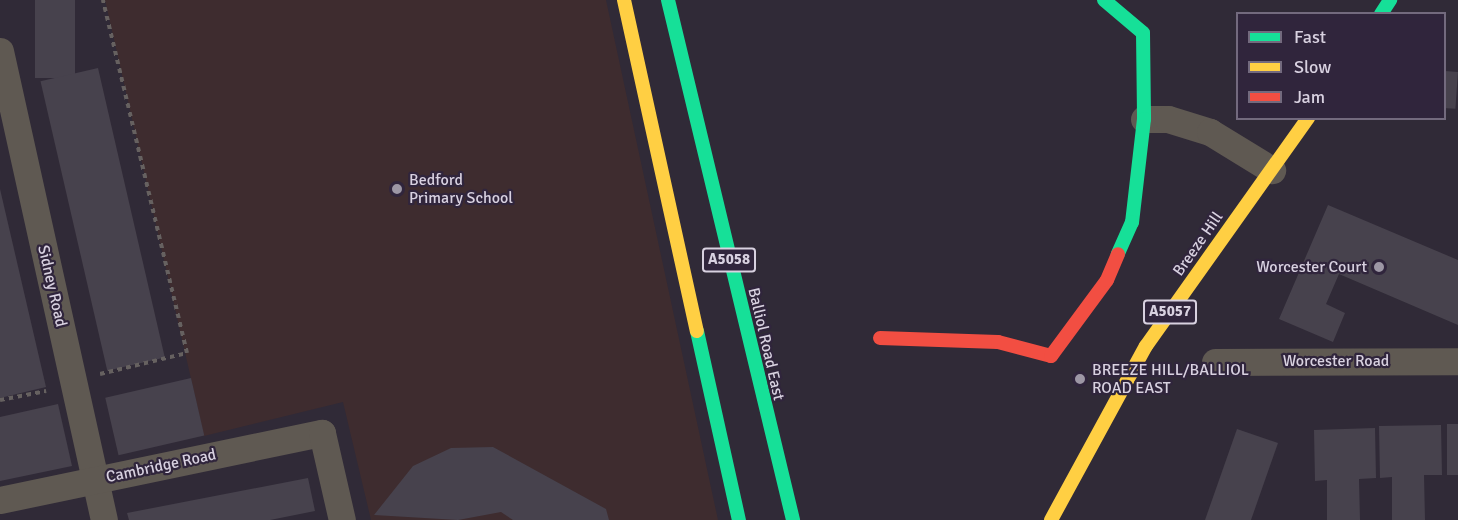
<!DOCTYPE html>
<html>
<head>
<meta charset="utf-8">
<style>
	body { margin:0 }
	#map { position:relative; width:1458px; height:520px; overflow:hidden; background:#302a37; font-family:Signika,sans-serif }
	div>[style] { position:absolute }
	.education>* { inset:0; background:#3e2c2f }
	.building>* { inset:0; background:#47424d; transform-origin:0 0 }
	.path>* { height:4px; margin-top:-2px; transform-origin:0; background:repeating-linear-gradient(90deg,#666160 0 4.5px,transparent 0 9px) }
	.street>* { height:27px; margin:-13.5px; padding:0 13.5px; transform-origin:13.5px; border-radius:13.5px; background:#5f5952 }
	.fast>* { height:14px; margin:-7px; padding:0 7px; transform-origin:7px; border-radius:7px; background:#16e098 }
	.slow>* { height:14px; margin:-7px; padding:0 7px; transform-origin:7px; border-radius:7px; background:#ffcf43 }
	.jam>* { height:14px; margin:-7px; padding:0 7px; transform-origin:7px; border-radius:7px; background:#f24e42 }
	.dots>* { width:16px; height:16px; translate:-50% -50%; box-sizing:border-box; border:3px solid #30253c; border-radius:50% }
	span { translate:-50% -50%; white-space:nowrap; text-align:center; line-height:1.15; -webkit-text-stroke:4.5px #30253c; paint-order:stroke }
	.shield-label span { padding:2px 4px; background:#30253c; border:2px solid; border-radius:4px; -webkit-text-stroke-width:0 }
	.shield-label { font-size:15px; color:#d8d1e0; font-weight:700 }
	.poi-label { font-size:16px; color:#d8d1e0 }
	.left { translate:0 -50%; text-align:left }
	.right { translate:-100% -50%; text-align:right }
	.street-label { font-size:16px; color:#d8d1e0 }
	.legend { position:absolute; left:1236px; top:12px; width:210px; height:108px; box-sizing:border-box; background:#30253c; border:2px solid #736a7e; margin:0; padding:8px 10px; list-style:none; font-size:18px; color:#d8d1e0 }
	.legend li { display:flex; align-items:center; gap:12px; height:30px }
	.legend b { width:30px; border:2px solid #736a7e }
</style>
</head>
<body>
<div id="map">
	<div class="education">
		<div style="clip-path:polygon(105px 0,606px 0,718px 520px,371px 520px,343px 402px,204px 436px)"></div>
	</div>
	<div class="building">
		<div style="left:35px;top:0;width:40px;height:78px"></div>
		<div style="left:98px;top:68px;width:297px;height:59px;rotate:77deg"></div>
		<div style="left:1445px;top:71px;width:13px;height:37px;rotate:4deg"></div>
		<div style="clip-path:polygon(0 189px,46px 387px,0 398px)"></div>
		<div style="clip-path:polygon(1328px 205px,1458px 260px,1458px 325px,1339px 274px,1326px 304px,1345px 313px,1333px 342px,1279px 319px)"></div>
		<div style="left:191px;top:378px;width:59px;height:88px;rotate:77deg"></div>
		<div style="clip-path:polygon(58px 404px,72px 466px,0 481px,0 417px)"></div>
		<div style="left:1447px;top:424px;width:11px;height:51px"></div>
		<div style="clip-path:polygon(1441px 425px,1442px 475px,1424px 475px,1425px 520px,1392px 520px,1392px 477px,1380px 478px,1379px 426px)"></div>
		<div style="clip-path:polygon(1375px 428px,1376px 478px,1359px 479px,1360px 520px,1327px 520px,1327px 480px,1315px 481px,1314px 430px)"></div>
		<div style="clip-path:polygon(1237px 429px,1278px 443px,1251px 520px,1205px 520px)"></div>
		<div style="clip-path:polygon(493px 447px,606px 509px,609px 520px,513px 520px,501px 512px,458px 520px,374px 515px,413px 466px,451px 448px)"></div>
		<div style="clip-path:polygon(308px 478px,315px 511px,270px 520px,129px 520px,127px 513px)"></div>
	</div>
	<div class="path">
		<div style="left:100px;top:374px;width:89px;rotate:-13.6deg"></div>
		<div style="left:187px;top:353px;width:363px;rotate:-103.4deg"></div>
		<div style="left:0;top:400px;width:47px;rotate:-11.1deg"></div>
	</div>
	<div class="street">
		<div style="left:0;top:51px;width:480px;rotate:77.5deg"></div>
		<div style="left:1144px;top:119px;width:24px"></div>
		<div style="left:1168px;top:119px;width:44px;rotate:17.2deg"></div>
		<div style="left:1210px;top:132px;width:73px;rotate:31.5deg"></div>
		<div style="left:1215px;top:362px;width:243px;rotate:-0.2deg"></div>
		<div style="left:0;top:500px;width:329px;rotate:-11.8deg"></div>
		<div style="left:322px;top:433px;width:89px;rotate:77.1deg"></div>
	</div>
	<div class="fast">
		<div style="left:668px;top:0;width:535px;rotate:76.48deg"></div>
		<div style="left:1104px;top:0;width:51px;rotate:40.2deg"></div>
		<div style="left:1143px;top:33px;width:86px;rotate:89.3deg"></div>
		<div style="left:1144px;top:119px;width:104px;rotate:96.6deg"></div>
		<div style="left:1132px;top:222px;width:35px;rotate:114deg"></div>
		<div style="left:1381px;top:14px;width:17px;rotate:-57deg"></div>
		<div style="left:697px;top:331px;width:194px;rotate:77.5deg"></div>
	</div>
	<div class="slow">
		<div style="left:624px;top:0;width:339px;rotate:77.6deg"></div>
		<div style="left:1051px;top:520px;width:198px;rotate:-61.4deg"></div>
		<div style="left:1146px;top:346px;width:280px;rotate:-54.6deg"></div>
	</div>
	<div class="jam">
		<div style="left:880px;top:338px;width:118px;rotate:1.9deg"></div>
		<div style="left:998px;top:342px;width:55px;rotate:14.8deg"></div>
		<div style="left:1051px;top:356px;width:94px;rotate:-53.6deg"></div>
		<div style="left:1107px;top:280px;width:28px;rotate:-67deg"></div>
	</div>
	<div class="dots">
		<div style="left:397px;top:189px;background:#9d97a5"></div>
		<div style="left:1379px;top:267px;background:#9d97a5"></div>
		<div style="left:1080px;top:379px;background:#9d97a5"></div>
	</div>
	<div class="shield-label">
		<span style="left:729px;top:260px">A5058</span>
		<span style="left:1170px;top:312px">A5057</span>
	</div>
	<div class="poi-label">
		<span class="left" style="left:409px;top:189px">Bedford<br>Primary School</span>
		<span class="right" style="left:1367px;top:267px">Worcester Court</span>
		<span class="left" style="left:1092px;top:379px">BREEZE HILL/BALLIOL<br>ROAD EAST</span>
	</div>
	<div class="street-label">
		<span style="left:1198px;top:244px;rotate:-55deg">Breeze Hill</span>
		<span style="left:52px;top:286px;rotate:77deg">Sidney Road</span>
		<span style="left:766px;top:344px;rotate:77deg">Balliol Road East</span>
		<span style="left:1336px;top:361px">Worcester Road</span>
		<span style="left:161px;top:466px;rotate:-12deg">Cambridge Road</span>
	</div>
	<ul class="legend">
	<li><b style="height:8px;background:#16e098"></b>Fast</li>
	<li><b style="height:8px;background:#ffcf43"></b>Slow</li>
	<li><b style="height:8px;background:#f24e42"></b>Jam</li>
	</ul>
</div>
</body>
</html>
